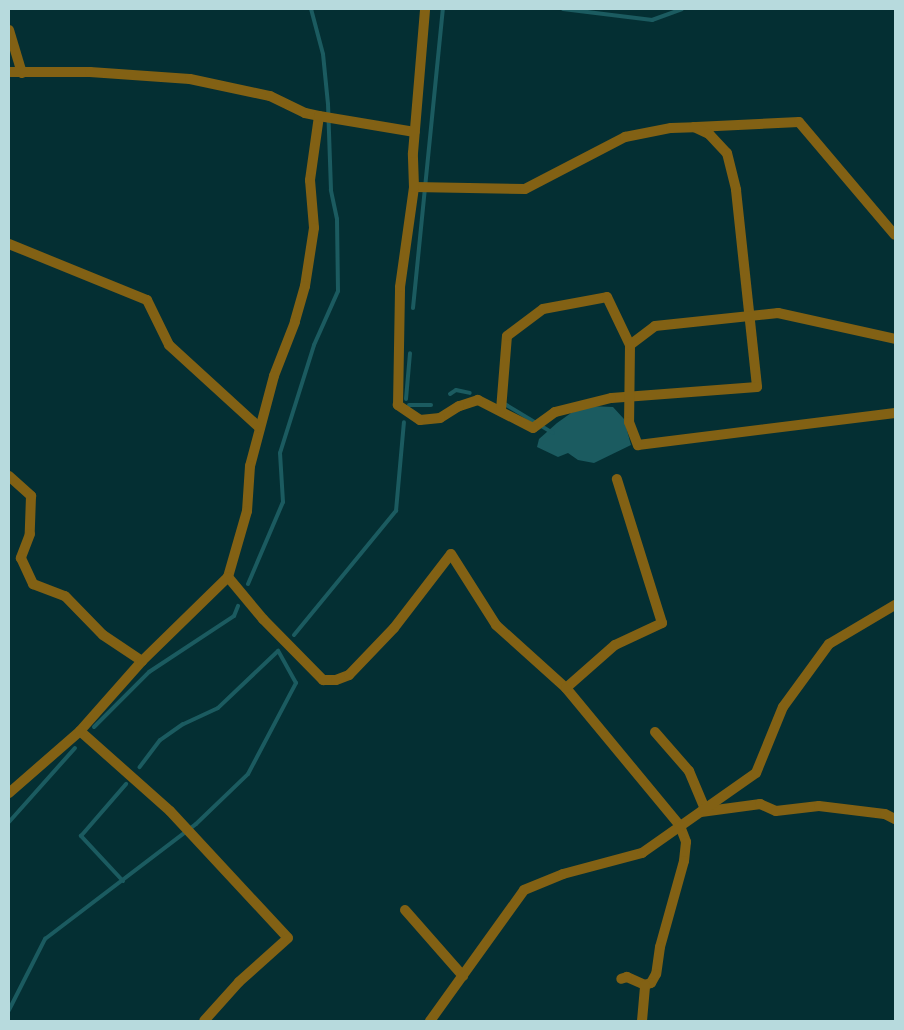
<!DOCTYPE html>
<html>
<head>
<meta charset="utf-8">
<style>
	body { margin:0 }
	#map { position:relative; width:904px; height:1030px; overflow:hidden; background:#042f33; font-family:"Space Grotesk",sans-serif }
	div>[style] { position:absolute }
	.water>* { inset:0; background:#1b5b60 }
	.stream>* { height:4px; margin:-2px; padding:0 2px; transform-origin:2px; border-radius:2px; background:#1b5b60 }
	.minor>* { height:10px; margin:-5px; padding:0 5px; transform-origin:5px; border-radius:5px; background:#826114 }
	span { translate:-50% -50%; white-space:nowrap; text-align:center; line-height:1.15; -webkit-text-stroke:5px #011618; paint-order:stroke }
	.frame { position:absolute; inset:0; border:10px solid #b7dadd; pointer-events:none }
</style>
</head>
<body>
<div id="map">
	<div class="water">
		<div style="clip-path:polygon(589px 406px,613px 407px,624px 419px,631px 445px,594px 463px,578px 460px,568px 453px,558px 457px,537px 447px,539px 439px,557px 423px,571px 413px)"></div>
	</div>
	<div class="stream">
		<div style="left:563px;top:9px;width:90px;rotate:7deg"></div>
		<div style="left:652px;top:20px;width:32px;rotate:-20deg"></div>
		<div style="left:413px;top:308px;width:301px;rotate:-84.3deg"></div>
		<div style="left:450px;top:394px;width:7px;rotate:-34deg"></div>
		<div style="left:456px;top:390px;width:14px;rotate:12deg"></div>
		<div style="left:406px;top:399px;width:46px;rotate:-85deg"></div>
		<div style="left:503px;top:403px;width:58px;rotate:31deg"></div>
		<div style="left:409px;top:405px;width:22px"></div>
		<div style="left:248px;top:584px;width:89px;rotate:-66.9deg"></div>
		<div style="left:283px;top:502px;width:49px;rotate:-93.5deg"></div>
		<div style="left:280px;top:453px;width:113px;rotate:-72.5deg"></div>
		<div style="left:314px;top:345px;width:59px;rotate:-66deg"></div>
		<div style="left:338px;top:291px;width:72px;rotate:-90.8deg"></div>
		<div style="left:337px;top:219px;width:30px;rotate:-102deg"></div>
		<div style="left:331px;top:190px;width:86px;rotate:-92deg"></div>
		<div style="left:328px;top:104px;width:50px;rotate:-95.7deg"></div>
		<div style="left:323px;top:54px;width:47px;rotate:-104.9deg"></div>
		<div style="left:294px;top:635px;width:161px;rotate:-50.6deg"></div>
		<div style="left:396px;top:511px;width:89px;rotate:-84.9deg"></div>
		<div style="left:94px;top:727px;width:78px;rotate:-45deg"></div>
		<div style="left:149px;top:672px;width:102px;rotate:-33.4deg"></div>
		<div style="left:234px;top:616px;width:11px;rotate:-68deg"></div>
		<div style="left:9px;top:822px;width:99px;rotate:-48.3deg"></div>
		<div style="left:123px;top:881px;width:62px;rotate:-133deg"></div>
		<div style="left:81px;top:836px;width:69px;rotate:-49.1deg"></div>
		<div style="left:9px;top:1010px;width:80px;rotate:-63.1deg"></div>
		<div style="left:45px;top:939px;width:190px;rotate:-37.3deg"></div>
		<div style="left:196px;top:824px;width:72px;rotate:-43.9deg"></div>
		<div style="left:248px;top:774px;width:103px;rotate:-62.2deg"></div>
		<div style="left:296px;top:683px;width:37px;rotate:-119deg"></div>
		<div style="left:278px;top:651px;width:83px;rotate:136.5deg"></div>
		<div style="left:218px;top:708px;width:38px;rotate:155deg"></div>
		<div style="left:183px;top:724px;width:28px;rotate:145deg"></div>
		<div style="left:160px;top:740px;width:34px;rotate:127deg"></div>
	</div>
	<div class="minor">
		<div style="left:9px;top:30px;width:45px;rotate:73.2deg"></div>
		<div style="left:9px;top:72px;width:81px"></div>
		<div style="left:90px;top:72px;width:100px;rotate:4deg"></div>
		<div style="left:190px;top:79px;width:82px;rotate:12deg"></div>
		<div style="left:270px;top:96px;width:39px;rotate:26deg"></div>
		<div style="left:305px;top:113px;width:14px;rotate:12deg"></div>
		<div style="left:319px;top:116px;width:65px;rotate:98deg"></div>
		<div style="left:310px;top:180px;width:48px;rotate:85.2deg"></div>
		<div style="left:314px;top:228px;width:59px;rotate:98.8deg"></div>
		<div style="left:305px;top:286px;width:37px;rotate:106deg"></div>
		<div style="left:295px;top:322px;width:58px;rotate:111.3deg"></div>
		<div style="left:274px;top:376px;width:93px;rotate:104.9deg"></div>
		<div style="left:250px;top:466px;width:45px;rotate:93.8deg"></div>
		<div style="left:247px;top:511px;width:69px;rotate:106.1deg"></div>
		<div style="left:228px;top:577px;width:55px;rotate:50.2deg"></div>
		<div style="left:263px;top:619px;width:86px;rotate:45.5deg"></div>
		<div style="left:323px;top:680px;width:13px"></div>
		<div style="left:336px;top:680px;width:14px;rotate:-21deg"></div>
		<div style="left:349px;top:675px;width:65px;rotate:-46.2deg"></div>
		<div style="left:394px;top:628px;width:93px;rotate:-52.4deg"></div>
		<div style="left:451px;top:554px;width:84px;rotate:57.6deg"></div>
		<div style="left:496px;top:625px;width:94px;rotate:42deg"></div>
		<div style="left:566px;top:688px;width:179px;rotate:50.4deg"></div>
		<div style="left:680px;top:826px;width:17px;rotate:69deg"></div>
		<div style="left:686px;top:842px;width:19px;rotate:96deg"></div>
		<div style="left:684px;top:861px;width:89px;rotate:105.6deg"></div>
		<div style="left:660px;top:947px;width:27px;rotate:98deg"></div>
		<div style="left:656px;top:974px;width:10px;rotate:119deg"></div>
		<div style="left:651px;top:983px;width:6px;rotate:162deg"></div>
		<div style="left:645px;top:985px;width:20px;rotate:-156deg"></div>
		<div style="left:627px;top:977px;width:6px;rotate:162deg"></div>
		<div style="left:319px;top:116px;width:97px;rotate:9.5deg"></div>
		<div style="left:696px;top:127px;width:103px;rotate:-2.8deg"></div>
		<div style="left:799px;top:122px;width:148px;rotate:49.7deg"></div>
		<div style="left:414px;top:187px;width:111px;rotate:1deg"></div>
		<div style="left:525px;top:189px;width:113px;rotate:-27.5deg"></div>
		<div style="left:625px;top:137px;width:47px;rotate:-11.1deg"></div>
		<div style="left:671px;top:128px;width:23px;rotate:-2deg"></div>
		<div style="left:694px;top:127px;width:17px;rotate:25deg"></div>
		<div style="left:709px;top:134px;width:26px;rotate:47deg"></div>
		<div style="left:727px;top:153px;width:38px;rotate:76deg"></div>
		<div style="left:736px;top:190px;width:198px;rotate:83.9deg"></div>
		<div style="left:757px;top:387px;width:146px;rotate:175.7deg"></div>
		<div style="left:611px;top:398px;width:58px;rotate:166deg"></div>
		<div style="left:555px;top:412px;width:27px;rotate:144deg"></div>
		<div style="left:533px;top:428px;width:62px;rotate:-153deg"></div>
		<div style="left:478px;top:400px;width:20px;rotate:162deg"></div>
		<div style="left:459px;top:406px;width:22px;rotate:148deg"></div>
		<div style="left:440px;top:418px;width:20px;rotate:174deg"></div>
		<div style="left:420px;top:420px;width:27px;rotate:-146deg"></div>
		<div style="left:398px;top:405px;width:118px;rotate:-89deg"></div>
		<div style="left:400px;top:287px;width:101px;rotate:-82deg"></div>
		<div style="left:414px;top:187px;width:34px;rotate:-92deg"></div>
		<div style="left:413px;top:153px;width:144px;rotate:-85.2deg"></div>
		<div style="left:9px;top:244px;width:149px;rotate:22.1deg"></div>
		<div style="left:147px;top:300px;width:50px;rotate:63.9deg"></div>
		<div style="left:169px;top:345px;width:123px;rotate:42.4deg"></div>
		<div style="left:630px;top:345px;width:77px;rotate:90.7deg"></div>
		<div style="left:629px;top:422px;width:25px;rotate:69deg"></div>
		<div style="left:638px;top:445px;width:259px;rotate:-7.1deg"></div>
		<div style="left:501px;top:410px;width:74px;rotate:-85.4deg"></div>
		<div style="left:507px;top:336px;width:45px;rotate:-36.9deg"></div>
		<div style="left:543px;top:309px;width:65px;rotate:-10.6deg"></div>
		<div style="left:607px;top:297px;width:53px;rotate:64.4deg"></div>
		<div style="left:630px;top:345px;width:31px;rotate:-37deg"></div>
		<div style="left:655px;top:326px;width:124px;rotate:-6deg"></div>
		<div style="left:778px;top:313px;width:120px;rotate:12.5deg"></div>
		<div style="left:9px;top:476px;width:30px;rotate:42deg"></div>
		<div style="left:31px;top:496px;width:38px;rotate:92deg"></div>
		<div style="left:30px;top:534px;width:26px;rotate:111deg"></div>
		<div style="left:21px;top:558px;width:29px;rotate:65deg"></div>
		<div style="left:33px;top:584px;width:34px;rotate:21deg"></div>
		<div style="left:65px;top:596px;width:54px;rotate:45.7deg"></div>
		<div style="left:103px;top:635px;width:47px;rotate:33.7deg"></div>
		<div style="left:566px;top:688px;width:65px;rotate:-41.3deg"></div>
		<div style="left:615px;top:645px;width:52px;rotate:-25.1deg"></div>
		<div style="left:662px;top:623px;width:151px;rotate:-107.4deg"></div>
		<div style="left:80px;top:731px;width:94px;rotate:-48.5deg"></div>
		<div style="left:142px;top:661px;width:120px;rotate:-44.3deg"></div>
		<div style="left:655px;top:732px;width:52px;rotate:48.9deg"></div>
		<div style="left:689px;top:771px;width:41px;rotate:67.2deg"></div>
		<div style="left:9px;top:793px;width:94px;rotate:-41.1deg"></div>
		<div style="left:80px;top:731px;width:120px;rotate:41.6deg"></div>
		<div style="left:170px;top:811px;width:173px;rotate:47.1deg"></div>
		<div style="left:288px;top:938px;width:66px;rotate:138.1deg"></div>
		<div style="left:239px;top:982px;width:52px;rotate:131.9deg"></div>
		<div style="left:701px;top:812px;width:60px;rotate:-7.7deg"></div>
		<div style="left:760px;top:804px;width:17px;rotate:24deg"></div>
		<div style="left:776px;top:811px;width:43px;rotate:-6.6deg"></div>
		<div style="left:819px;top:806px;width:66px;rotate:6.9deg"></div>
		<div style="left:885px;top:814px;width:11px;rotate:27deg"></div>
		<div style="left:405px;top:910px;width:88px;rotate:48.7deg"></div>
		<div style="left:430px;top:1021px;width:161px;rotate:-54.3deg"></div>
		<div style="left:524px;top:890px;width:42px;rotate:-22.3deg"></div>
		<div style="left:563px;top:874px;width:82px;rotate:-14.9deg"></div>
		<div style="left:642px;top:853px;width:139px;rotate:-35.1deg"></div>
		<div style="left:756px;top:773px;width:71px;rotate:-67.8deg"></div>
		<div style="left:783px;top:707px;width:78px;rotate:-53.9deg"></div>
		<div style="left:829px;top:644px;width:77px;rotate:-30.6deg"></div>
		<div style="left:642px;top:1021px;width:36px;rotate:-85deg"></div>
	</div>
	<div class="frame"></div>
</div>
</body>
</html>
